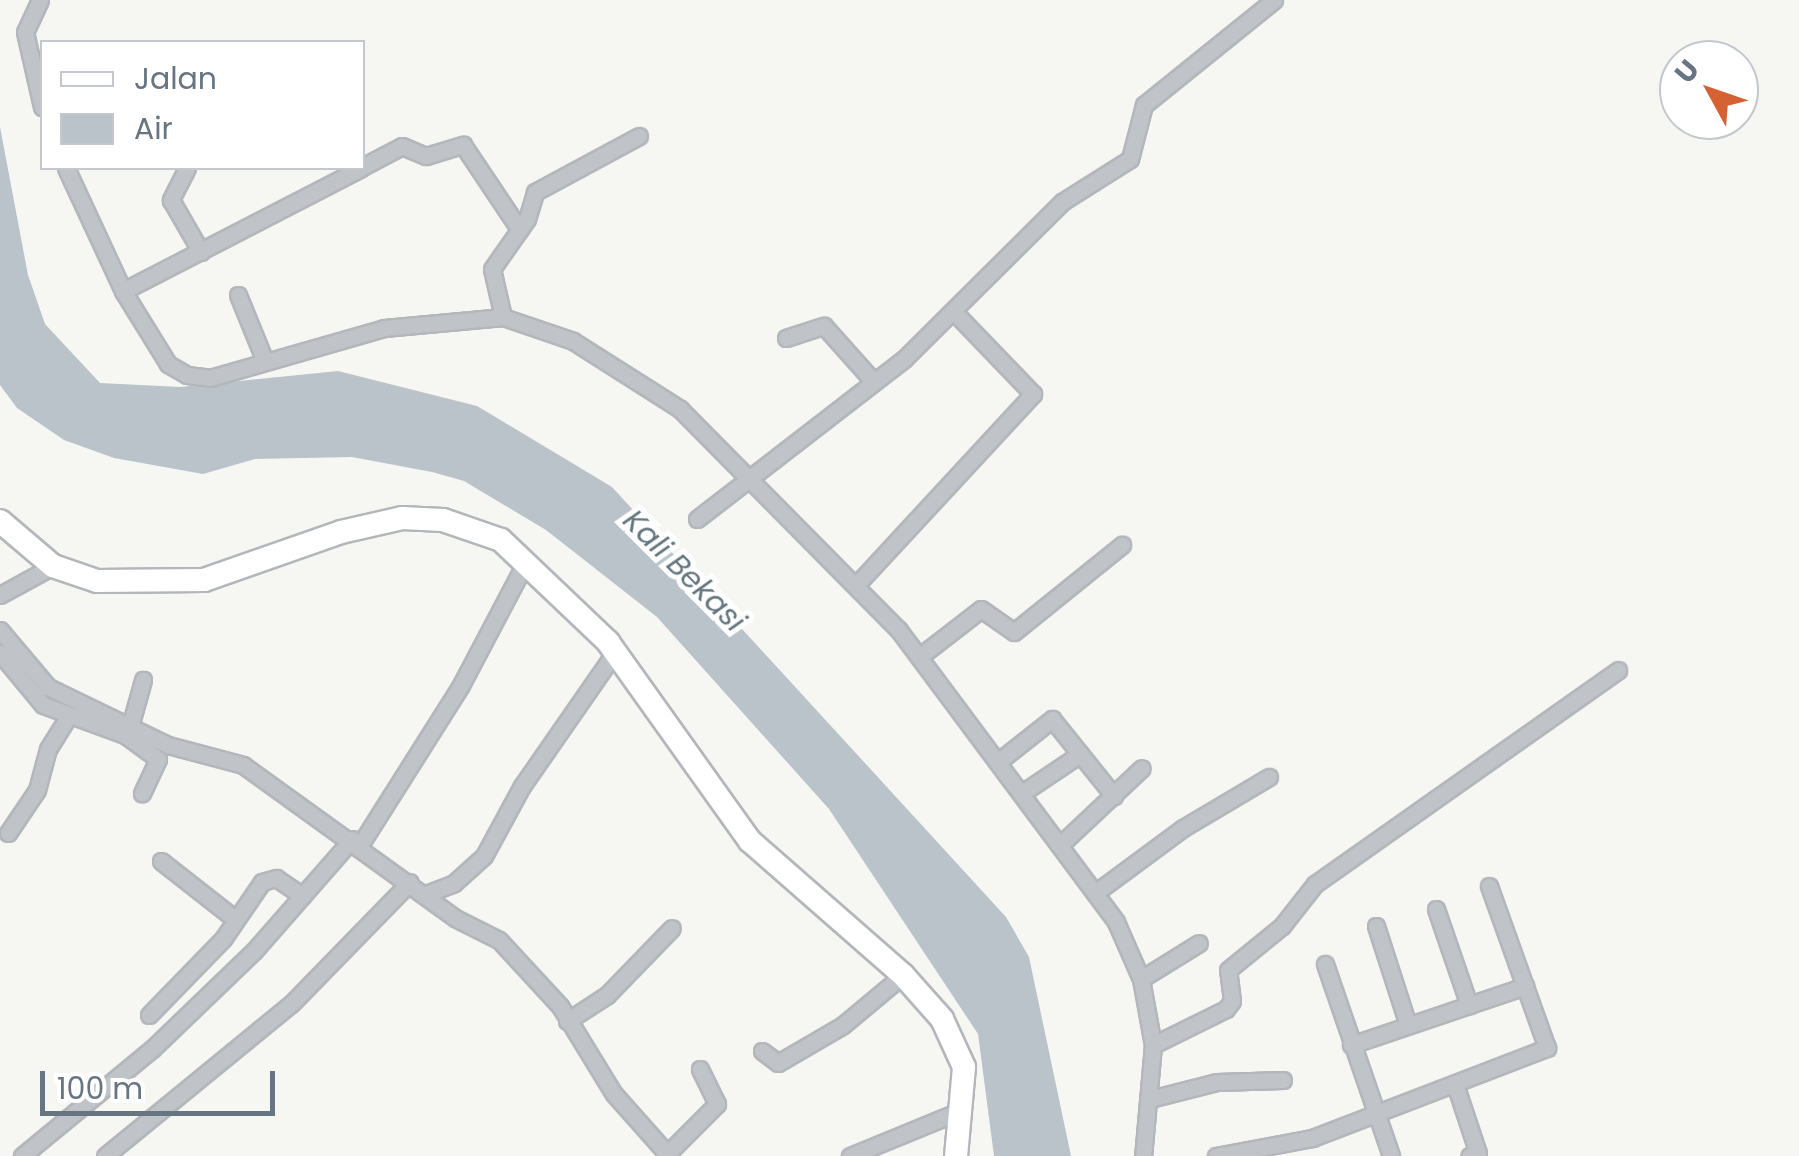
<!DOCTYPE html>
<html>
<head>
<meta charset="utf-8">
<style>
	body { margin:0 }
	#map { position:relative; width:1799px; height:1156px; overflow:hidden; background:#f6f6f3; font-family:Poppins,sans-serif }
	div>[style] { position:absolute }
	.water>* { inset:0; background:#bac3c9 }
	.roads { filter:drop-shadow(2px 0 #b3b7bb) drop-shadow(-2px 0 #b3b7bb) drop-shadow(0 2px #b3b7bb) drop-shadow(0 -2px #b3b7bb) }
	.street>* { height:15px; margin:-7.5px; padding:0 7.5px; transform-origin:7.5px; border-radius:7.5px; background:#c0c3c7 }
	.primary>* { height:22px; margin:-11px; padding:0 11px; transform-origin:11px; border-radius:11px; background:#fff }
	span { translate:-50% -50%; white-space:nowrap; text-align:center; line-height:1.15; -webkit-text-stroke:10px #fff; paint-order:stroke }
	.water-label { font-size:30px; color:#63767f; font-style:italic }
	.legend { position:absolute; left:40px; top:40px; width:325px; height:130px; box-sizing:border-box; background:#fff; border:2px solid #c2c8cd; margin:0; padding:12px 18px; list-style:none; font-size:30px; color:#677582 }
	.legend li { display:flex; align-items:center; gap:20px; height:50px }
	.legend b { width:50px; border:2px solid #c2c8cd }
	.north { position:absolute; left:1659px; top:40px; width:100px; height:100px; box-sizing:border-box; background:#fff; border:2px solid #c2c8cd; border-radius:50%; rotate:310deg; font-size:28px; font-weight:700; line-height:40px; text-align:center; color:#677582 }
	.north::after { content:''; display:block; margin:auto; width:35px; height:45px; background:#d66133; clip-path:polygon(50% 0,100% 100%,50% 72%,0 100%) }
	.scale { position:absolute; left:40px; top:1071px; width:235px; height:45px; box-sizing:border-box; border:5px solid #677582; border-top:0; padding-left:12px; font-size:30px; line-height:35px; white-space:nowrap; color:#677582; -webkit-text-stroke:8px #fff; paint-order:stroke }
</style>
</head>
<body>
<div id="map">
	<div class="water">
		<div style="clip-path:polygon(0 127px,28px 275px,45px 324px,100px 383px,180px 387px,338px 371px,477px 406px,612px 487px,1006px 917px,1029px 957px,1071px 1156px,994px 1156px,978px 1034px,829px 809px,657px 617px,546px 530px,464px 481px,432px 472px,352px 457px,255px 459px,203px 474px,114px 458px,64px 440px,17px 408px,0 385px)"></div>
	</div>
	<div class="roads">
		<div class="street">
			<div style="left:40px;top:0;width:35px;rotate:115deg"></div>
			<div style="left:25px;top:32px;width:77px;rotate:77.2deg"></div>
			<div style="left:362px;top:167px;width:45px;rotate:-27.7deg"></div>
			<div style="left:402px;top:146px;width:26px;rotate:23deg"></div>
			<div style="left:426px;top:156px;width:39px;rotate:-17deg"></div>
			<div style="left:463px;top:145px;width:102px;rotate:56.2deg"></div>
			<div style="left:66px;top:168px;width:136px;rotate:65.1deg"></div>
			<div style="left:123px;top:291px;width:86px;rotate:58.3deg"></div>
			<div style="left:168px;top:364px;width:22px;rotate:30deg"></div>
			<div style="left:187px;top:375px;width:23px;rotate:7deg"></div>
			<div style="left:210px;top:378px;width:181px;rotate:-16deg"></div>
			<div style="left:384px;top:328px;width:120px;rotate:-5.3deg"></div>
			<div style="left:503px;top:317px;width:74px;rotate:18.9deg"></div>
			<div style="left:573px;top:341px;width:127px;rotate:32.4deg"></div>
			<div style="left:680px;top:409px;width:310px;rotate:45.3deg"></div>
			<div style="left:898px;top:629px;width:365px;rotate:53.3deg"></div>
			<div style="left:1116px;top:922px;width:62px;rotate:66.3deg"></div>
			<div style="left:1141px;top:979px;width:67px;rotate:79.7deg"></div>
			<div style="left:1153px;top:1045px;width:111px;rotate:95.1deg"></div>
			<div style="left:187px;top:168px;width:36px;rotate:117deg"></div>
			<div style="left:171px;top:200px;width:60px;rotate:60deg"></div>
			<div style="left:123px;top:291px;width:268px;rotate:-27.3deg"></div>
			<div style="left:238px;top:295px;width:71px;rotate:67.8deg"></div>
			<div style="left:503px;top:317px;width:49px;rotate:-102.9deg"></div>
			<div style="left:492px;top:269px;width:61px;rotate:-55deg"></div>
			<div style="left:527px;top:219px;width:28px;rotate:-73deg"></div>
			<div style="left:535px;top:192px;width:118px;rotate:-28.3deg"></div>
			<div style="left:786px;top:338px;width:40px;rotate:-18deg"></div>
			<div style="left:824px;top:326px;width:75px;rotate:48.2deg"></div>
			<div style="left:697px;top:519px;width:262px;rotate:-37.7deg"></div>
			<div style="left:904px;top:359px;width:223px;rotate:-44.8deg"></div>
			<div style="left:1062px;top:202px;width:80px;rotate:-32.3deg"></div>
			<div style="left:1130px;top:159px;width:56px;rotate:-75.5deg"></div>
			<div style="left:1144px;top:105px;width:167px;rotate:-38.9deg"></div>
			<div style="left:858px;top:583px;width:258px;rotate:-47.2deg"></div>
			<div style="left:1033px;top:394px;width:115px;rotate:-133.9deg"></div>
			<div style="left:0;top:595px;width:60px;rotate:-28.7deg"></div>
			<div style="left:0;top:630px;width:75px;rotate:49.9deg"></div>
			<div style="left:48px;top:687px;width:133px;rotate:25.8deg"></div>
			<div style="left:168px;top:745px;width:78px;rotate:14.9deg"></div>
			<div style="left:243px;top:765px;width:261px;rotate:35.8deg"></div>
			<div style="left:455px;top:918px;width:49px;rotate:26.6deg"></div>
			<div style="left:499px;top:940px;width:90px;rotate:47.3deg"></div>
			<div style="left:560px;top:1006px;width:103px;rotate:58.5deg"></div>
			<div style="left:614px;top:1094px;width:83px;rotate:48.4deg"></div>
			<div style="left:0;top:653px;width:67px;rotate:50.4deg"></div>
			<div style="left:43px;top:705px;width:87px;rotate:20.1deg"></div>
			<div style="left:125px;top:735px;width:41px;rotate:36deg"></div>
			<div style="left:158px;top:759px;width:38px;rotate:115deg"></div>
			<div style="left:919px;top:657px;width:78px;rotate:-37.7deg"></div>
			<div style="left:981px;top:609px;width:40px;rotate:34.9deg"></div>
			<div style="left:1014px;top:632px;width:139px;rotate:-38.9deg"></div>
			<div style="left:131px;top:723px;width:45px;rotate:-74.4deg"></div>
			<div style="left:999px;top:761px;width:68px;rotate:-38.4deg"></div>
			<div style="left:1052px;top:719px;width:99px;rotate:51.2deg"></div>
			<div style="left:1022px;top:793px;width:70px;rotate:-33.9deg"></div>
			<div style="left:8px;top:833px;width:52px;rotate:-56deg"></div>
			<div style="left:37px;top:790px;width:42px;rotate:-75deg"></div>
			<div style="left:48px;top:749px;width:38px;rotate:-58deg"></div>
			<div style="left:360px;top:845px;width:189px;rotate:-57.7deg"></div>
			<div style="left:461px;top:685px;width:141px;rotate:-62.2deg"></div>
			<div style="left:1060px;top:845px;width:112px;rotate:-43.2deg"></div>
			<div style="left:161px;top:861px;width:94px;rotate:38.1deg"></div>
			<div style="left:1095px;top:893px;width:109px;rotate:-36.5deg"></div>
			<div style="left:1183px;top:828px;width:100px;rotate:-30.7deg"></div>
			<div style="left:426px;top:894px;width:30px;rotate:-21deg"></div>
			<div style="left:454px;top:883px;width:40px;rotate:-42deg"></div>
			<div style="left:484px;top:856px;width:80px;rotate:-61.5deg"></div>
			<div style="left:522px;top:786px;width:163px;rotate:-55.2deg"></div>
			<div style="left:1436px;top:909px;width:102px;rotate:71deg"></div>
			<div style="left:1376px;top:926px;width:104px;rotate:72.1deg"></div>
			<div style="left:1325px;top:964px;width:203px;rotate:71deg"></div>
			<div style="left:1141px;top:979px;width:68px;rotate:-31.8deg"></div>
			<div style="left:149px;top:1015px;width:106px;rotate:-45.8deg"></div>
			<div style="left:223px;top:939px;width:69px;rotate:-55.6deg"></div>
			<div style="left:262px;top:882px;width:15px;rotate:-16deg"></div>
			<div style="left:276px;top:878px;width:32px;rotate:34deg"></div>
			<div style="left:567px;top:1021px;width:48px;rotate:-33deg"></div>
			<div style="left:607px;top:995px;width:93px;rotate:-45.9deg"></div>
			<div style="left:1153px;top:1045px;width:81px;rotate:-26.3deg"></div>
			<div style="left:1226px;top:1009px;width:10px;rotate:-53deg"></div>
			<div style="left:1232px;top:1001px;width:31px;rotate:-97deg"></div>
			<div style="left:1228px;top:970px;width:70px;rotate:-39.2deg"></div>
			<div style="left:1282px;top:926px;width:53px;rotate:-51.8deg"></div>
			<div style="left:1315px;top:884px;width:371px;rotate:-35.2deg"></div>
			<div style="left:1351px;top:1045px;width:184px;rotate:-18.7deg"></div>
			<div style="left:762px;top:1051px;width:20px;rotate:37deg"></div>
			<div style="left:778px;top:1063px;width:75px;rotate:-30.3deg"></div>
			<div style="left:843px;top:1025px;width:78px;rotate:-39.8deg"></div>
			<div style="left:1455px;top:1084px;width:73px;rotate:71.6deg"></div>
			<div style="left:1478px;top:1153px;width:9px;rotate:162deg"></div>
			<div style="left:1150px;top:1099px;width:69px;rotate:-14.2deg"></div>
			<div style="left:1217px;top:1082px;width:66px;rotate:-1.7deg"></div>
			<div style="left:667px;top:1154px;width:71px;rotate:-45deg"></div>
			<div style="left:717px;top:1104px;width:39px;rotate:-116deg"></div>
			<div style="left:22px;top:1156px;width:168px;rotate:-39.5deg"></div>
			<div style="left:152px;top:1049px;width:141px;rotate:-43.9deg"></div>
			<div style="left:254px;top:951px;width:149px;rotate:-48.8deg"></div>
			<div style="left:105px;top:1156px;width:240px;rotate:-39.3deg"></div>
			<div style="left:291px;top:1004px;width:170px;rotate:-45.7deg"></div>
			<div style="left:850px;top:1156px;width:121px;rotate:-22.3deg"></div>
			<div style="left:1216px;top:1156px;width:98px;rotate:-10.6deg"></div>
			<div style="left:1312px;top:1138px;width:252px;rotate:-21deg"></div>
			<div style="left:1547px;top:1048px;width:172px;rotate:-109.7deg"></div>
		</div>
		<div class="primary">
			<div style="left:0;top:521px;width:70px;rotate:40.3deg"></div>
			<div style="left:53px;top:566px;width:46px;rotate:18.8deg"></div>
			<div style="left:97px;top:581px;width:107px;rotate:-0.5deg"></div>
			<div style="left:204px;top:580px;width:145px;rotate:-19.3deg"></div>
			<div style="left:341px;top:532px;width:63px;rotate:-12.9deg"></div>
			<div style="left:402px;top:518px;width:41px;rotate:2.8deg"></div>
			<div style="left:443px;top:520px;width:61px;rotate:19deg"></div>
			<div style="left:501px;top:540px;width:148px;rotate:43.6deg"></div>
			<div style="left:608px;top:642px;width:244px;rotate:54.5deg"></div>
			<div style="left:750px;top:841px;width:203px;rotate:41.2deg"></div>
			<div style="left:903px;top:975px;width:59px;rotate:48.4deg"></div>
			<div style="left:942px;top:1019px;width:53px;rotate:65.4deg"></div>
			<div style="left:964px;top:1067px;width:89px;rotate:95.1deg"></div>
		</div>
	</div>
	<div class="water-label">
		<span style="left:684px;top:571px;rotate:45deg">Kali Bekasi</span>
	</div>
	<ul class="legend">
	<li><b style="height:12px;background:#fff"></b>Jalan</li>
	<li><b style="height:28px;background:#bac3c9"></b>Air</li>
	</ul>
	<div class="north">U</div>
	<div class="scale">100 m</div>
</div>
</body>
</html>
